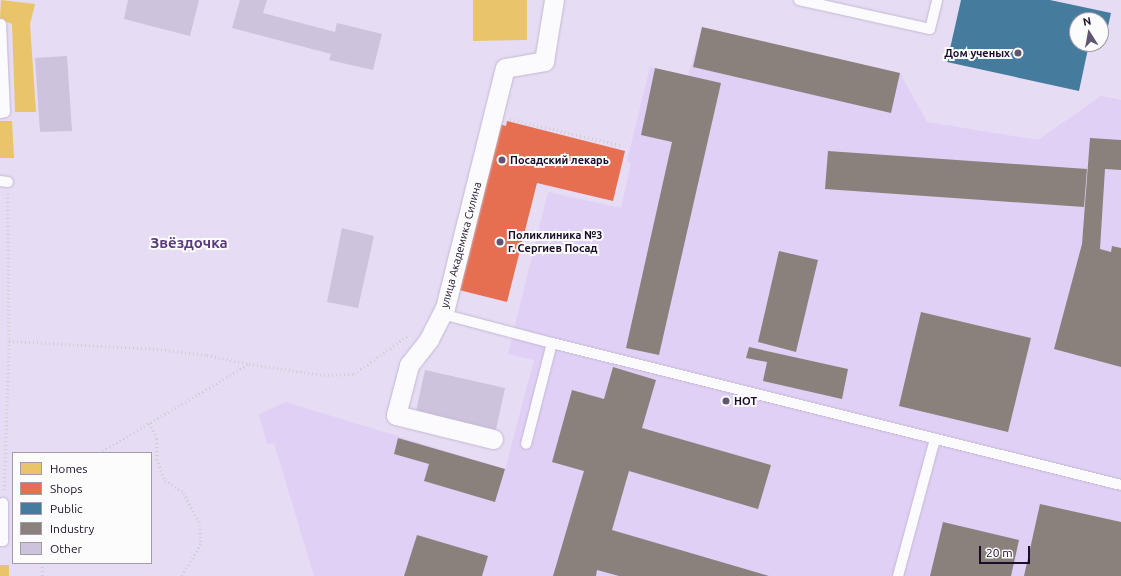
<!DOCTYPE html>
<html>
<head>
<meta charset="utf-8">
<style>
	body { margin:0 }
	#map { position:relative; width:1121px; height:576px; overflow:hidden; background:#e6dcf4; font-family:Ubuntu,sans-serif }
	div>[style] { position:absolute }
	.built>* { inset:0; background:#e0d0f6 }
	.homes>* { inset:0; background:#e9c46a }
	.shops>* { inset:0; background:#e76f51 }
	.public>* { inset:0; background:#457b9d }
	.industry>* { inset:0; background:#8a817c }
	.building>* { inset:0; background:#cec3dc }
	.path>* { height:2.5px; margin-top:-1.25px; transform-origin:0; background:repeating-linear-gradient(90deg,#d0cdd4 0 1px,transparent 0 4px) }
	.roads { filter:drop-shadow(0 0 1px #c3b8d1) drop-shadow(0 0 1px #c3b8d1) }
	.service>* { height:10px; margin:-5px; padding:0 5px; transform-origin:5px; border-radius:5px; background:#fbfafd }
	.minor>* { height:19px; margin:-9.5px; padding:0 9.5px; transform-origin:9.5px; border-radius:9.5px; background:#fbfafd }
	.dots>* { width:11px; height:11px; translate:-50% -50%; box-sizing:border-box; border:2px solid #fcfcfc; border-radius:50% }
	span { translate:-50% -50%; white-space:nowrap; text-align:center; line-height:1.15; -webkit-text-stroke:4px #fcfcfc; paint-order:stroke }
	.poi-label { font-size:11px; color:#1a0d28; font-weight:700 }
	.right { translate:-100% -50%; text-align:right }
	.left { translate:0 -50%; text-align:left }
	.street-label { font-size:11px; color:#1a0d28 }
	.district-label { font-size:15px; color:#5a3a7c; font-weight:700 }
	.legend { position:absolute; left:12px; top:452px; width:140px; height:112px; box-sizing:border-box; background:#fcfcfc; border:1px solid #a29ca7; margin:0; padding:5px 7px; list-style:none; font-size:12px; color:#1a0d28 }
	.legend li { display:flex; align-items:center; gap:8px; height:20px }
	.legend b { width:20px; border:1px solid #a29ca7 }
	.north { position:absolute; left:1069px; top:12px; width:40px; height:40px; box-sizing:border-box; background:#fcfcfc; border:1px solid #a29ca7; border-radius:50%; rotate:349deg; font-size:11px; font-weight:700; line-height:16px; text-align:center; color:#1a0d28 }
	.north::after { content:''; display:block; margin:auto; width:14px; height:18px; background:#61556f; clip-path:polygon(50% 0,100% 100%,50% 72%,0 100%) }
	.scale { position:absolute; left:979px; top:546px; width:51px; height:18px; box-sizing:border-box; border:2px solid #1a0d28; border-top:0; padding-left:5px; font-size:12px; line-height:14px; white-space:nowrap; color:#1a0d28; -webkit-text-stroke:3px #fcfcfc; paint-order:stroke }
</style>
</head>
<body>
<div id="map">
	<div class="built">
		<i style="clip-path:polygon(702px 27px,900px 73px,927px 122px,1038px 140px,1101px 96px,1121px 100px,1121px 576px,314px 576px,274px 443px,267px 444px,259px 414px,286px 402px,505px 469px,534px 360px,508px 354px,548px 192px,621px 208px,631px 163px,627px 161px,650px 67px,688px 76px)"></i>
	</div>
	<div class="homes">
		<i style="clip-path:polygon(1px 0,35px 4px,30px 24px,36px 112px,15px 112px,12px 24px,0 19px)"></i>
		<i style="clip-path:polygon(473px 0,527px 0,527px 40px,473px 41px)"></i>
		<i style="clip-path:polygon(0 121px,12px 121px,14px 158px,0 158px)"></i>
		<i style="clip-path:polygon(0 565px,9px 565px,9px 576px,0 576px)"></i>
	</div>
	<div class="shops">
		<i style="clip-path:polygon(507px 121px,625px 151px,613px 201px,537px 183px,507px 302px,455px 289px,492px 122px,506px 126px)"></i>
	</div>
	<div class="public">
		<i style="clip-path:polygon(961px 0,1050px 0,1111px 13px,1105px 40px,1101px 40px,1101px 20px,1077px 20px,1077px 44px,1089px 44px,1079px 91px,947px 62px)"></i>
	</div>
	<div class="industry">
		<i style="clip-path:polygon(702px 27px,900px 73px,891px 113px,693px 67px)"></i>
		<i style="clip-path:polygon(655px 68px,721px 83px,659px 355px,626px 348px,672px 142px,641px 135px)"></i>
		<i style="clip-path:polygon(1090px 138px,1121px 140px,1121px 170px,1105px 169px,1100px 249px,1111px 252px,1112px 246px,1121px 248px,1121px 367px,1054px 349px,1082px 244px)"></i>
		<i style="clip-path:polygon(828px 151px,1087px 169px,1084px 207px,825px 189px)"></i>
		<i style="clip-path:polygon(779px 251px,818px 260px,796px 352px,758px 342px)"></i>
		<i style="clip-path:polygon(921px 312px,1031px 338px,1008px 432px,899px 406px)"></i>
		<i style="clip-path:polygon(749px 347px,848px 369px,842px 399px,763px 381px,767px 362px,746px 358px)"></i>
		<i style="clip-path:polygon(613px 367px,656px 380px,642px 428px,771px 465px,758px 509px,629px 471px,612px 530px,769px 576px,619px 576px,597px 570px,596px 576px,553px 576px,584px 471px,552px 462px,572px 390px,604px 399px)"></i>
		<i style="clip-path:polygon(398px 438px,505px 469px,495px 502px,424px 481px,429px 464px,394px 454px)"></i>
		<i style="clip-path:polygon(1040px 504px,1121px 522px,1121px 576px,1024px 576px)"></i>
		<i style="clip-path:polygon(943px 522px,1019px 540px,1011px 576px,930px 576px)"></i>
		<i style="clip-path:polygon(417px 535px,488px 556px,482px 576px,404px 576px)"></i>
	</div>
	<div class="building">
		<i style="clip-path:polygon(128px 0,199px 0,190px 36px,124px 19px)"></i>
		<i style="clip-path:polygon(240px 0,267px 0,263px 13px,335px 32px,337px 23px,382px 34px,373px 70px,329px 60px,331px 54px,232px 28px)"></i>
		<i style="clip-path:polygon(67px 56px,72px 131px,40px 132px,35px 58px)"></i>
		<i style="clip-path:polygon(342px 228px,374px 236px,358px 308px,327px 302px)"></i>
		<i style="clip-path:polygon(425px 370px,505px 388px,495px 434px,415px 416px)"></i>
	</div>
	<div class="path">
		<i style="left:510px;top:119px;width:113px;rotate:13.3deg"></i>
		<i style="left:8px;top:194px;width:147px;rotate:89.6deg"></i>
		<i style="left:9px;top:341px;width:148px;rotate:3.1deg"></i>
		<i style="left:157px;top:349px;width:50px;rotate:6.8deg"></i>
		<i style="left:207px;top:355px;width:43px;rotate:12.1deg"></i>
		<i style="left:150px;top:423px;width:17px;rotate:66deg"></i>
		<i style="left:157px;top:439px;width:20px;rotate:90deg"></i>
		<i style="left:157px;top:459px;width:22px;rotate:69deg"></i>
		<i style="left:165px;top:480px;width:23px;rotate:34deg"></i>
		<i style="left:184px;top:493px;width:36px;rotate:63deg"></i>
		<i style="left:200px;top:525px;width:19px;rotate:87deg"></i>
		<i style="left:201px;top:544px;width:37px;rotate:121deg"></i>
		<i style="left:99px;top:453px;width:174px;rotate:-30.7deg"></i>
		<i style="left:249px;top:364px;width:76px;rotate:8.3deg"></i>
		<i style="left:324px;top:375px;width:30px;rotate:-2deg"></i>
		<i style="left:354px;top:374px;width:65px;rotate:-35.6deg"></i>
		<i style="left:4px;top:490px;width:149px;rotate:-88.1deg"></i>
		<i style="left:42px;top:576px;width:13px;rotate:-90deg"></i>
	</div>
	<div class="roads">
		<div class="service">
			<i style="left:799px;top:0;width:134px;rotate:12.5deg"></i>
			<i style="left:930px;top:29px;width:30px;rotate:-76deg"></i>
			<i style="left:0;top:113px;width:5px;rotate:-11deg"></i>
			<i style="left:5px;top:112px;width:88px;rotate:-92.6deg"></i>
			<i style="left:0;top:181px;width:8px;rotate:7deg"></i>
			<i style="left:442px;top:314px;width:114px;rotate:14.8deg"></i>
			<i style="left:552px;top:343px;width:104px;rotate:104.4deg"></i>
			<i style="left:552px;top:343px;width:586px;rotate:14.01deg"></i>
			<i style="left:0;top:541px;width:3px"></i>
			<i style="left:3px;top:541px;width:38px;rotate:-90deg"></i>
			<i style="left:898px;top:576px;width:142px;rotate:-74.9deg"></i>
		</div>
		<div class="minor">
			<i style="left:493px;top:439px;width:100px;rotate:-166.1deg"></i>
			<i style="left:396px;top:415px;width:52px;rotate:-75.4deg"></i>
			<i style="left:409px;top:365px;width:33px;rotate:-52deg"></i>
			<i style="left:429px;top:339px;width:35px;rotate:-63deg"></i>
			<i style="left:445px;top:308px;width:247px;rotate:-76deg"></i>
			<i style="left:505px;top:68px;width:40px;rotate:-10deg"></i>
			<i style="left:544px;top:61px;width:62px;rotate:-80.7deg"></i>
		</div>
	</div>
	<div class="dots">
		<i style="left:1018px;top:53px;background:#61556f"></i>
		<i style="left:502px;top:160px;background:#61556f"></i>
		<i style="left:500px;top:242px;background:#61556f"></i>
		<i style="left:726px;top:401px;background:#61556f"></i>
	</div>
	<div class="poi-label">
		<span class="right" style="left:1010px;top:53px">Дом ученых</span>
		<span class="left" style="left:510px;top:160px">Посадский лекарь</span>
		<span class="left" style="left:508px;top:242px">Поликлиника №3<br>г. Сергиев Посад</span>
		<span class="left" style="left:734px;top:401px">НОТ</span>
	</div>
	<div class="street-label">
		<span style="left:461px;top:245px;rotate:-75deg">улица Академика Силина</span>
	</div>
	<div class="district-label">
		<span style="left:189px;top:243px">Звёздочка</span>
	</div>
	<ul class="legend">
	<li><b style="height:11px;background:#e9c46a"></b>Homes</li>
	<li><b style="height:11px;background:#e76f51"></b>Shops</li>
	<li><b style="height:11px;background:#457b9d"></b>Public</li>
	<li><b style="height:11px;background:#8a817c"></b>Industry</li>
	<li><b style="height:11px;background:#cec3dc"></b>Other</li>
	</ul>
	<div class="north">N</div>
	<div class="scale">20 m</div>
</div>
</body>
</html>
